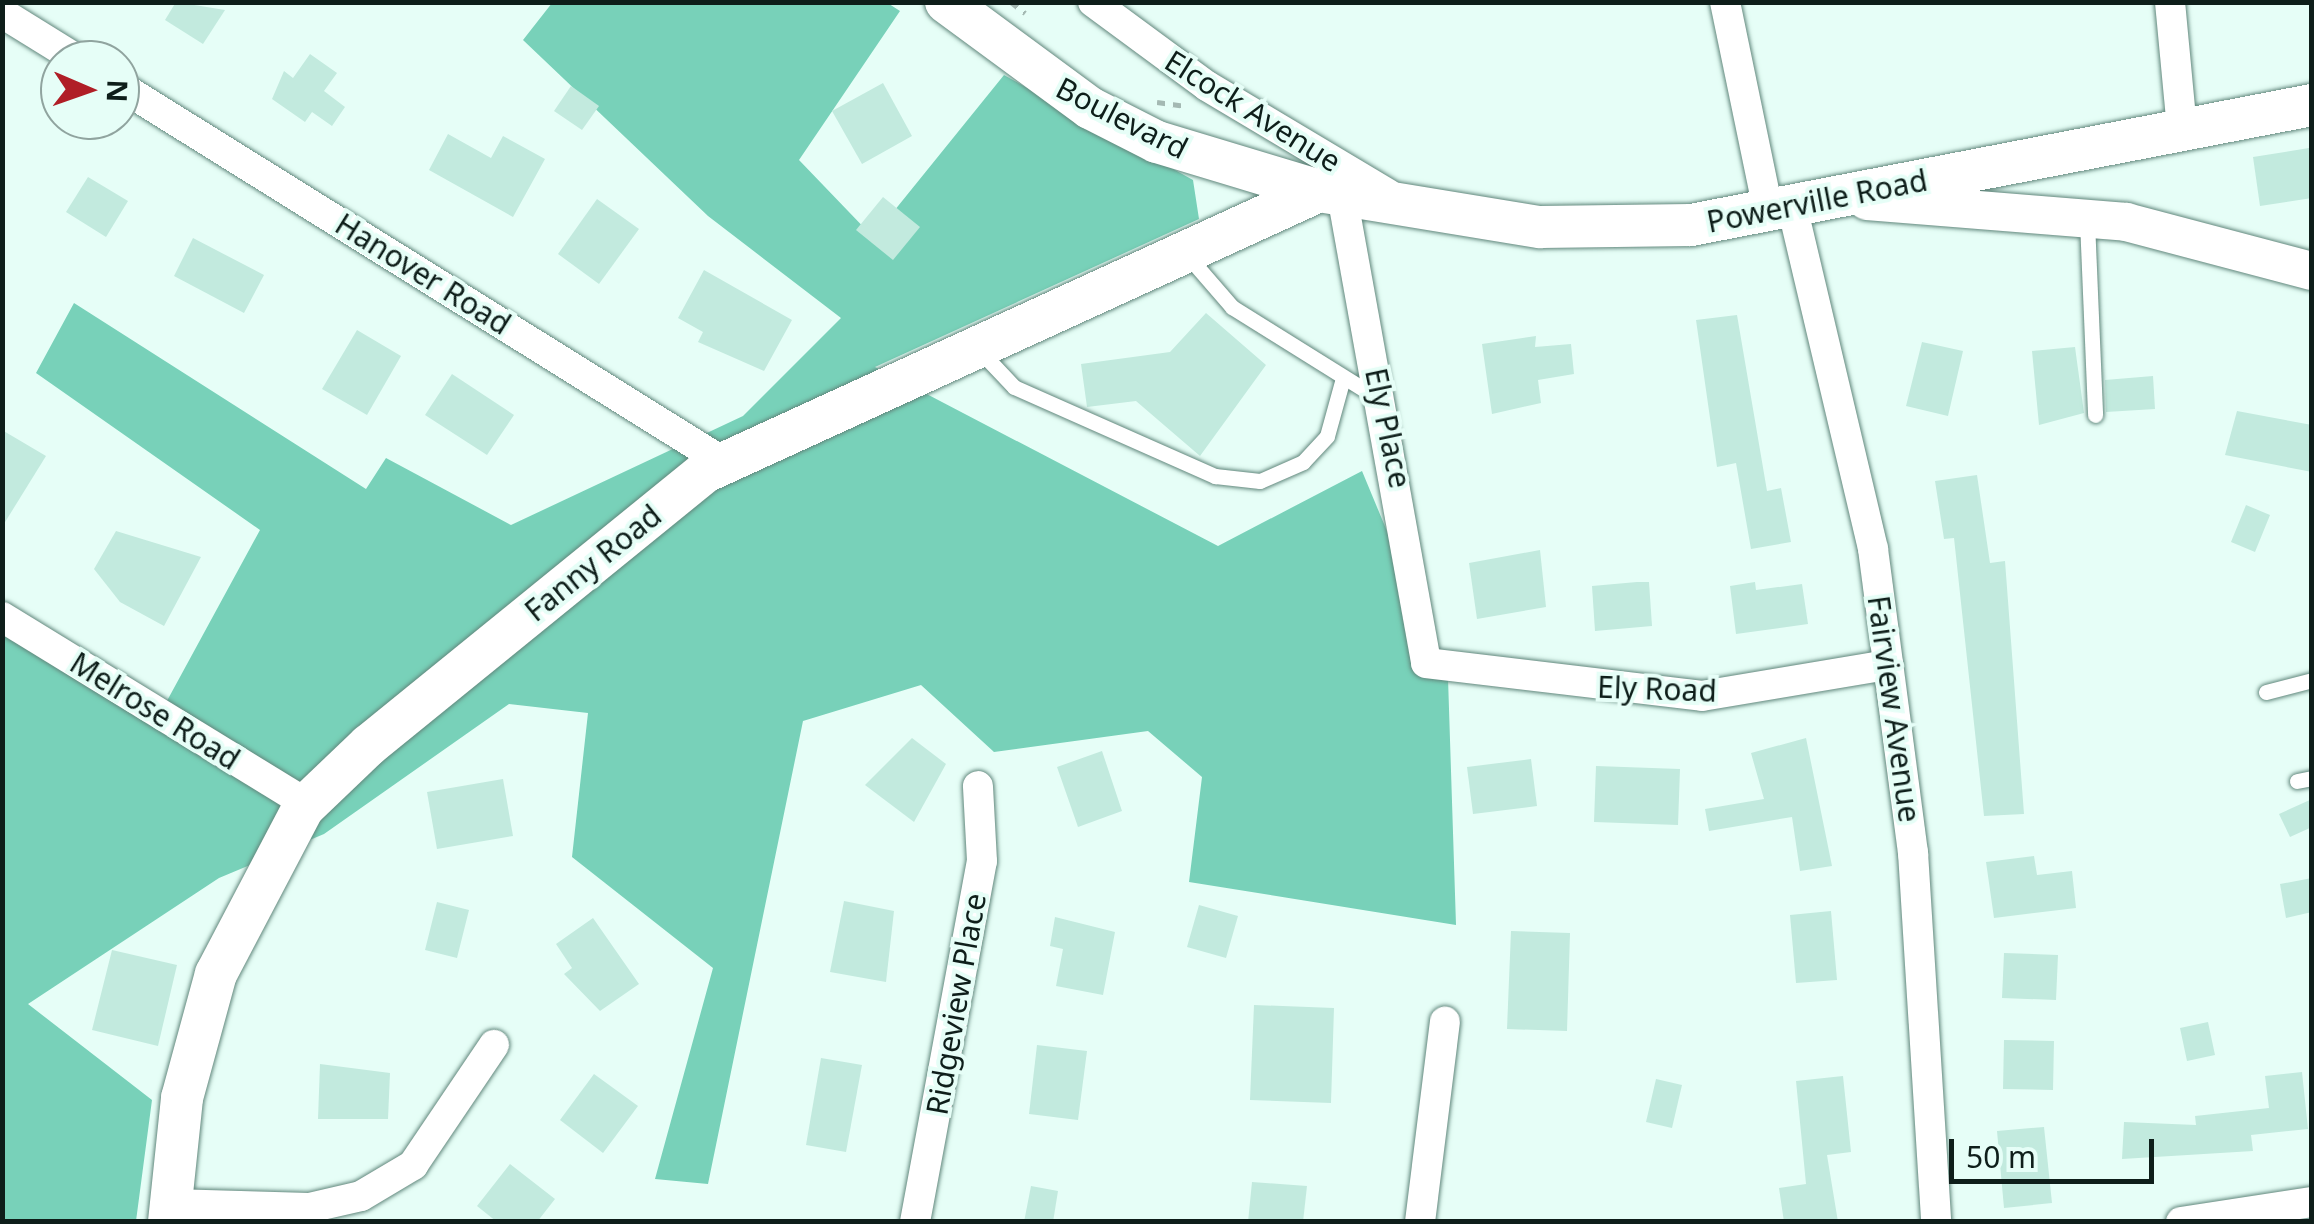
<!DOCTYPE html>
<html>
<head>
<meta charset="utf-8">
<style>
	body { margin:0 }
	#map { position:relative; width:2314px; height:1224px; overflow:hidden; background:#e6fef7; font-family:"Noto Sans",sans-serif }
	div>[style] { position:absolute }
	.forest>* { inset:0; background:#78d1b9 }
	.building>* { inset:0; background:#c2eade }
	.path>* { height:5px; margin-top:-2.5px; transform-origin:0; background:repeating-linear-gradient(90deg,#a4b9b3 0 8px,transparent 0 16px) }
	.roads { filter:drop-shadow(0 0 2px #61877c) drop-shadow(0 0 2px #61877c) }
	.service>* { height:15px; margin:-7.5px; padding:0 7.5px; transform-origin:7.5px; border-radius:7.5px; background:#fff }
	.minor>* { height:30px; margin:-15px; padding:0 15px; transform-origin:15px; border-radius:15px; background:#fff }
	.tertiary>* { height:38px; margin:-19px; padding:0 19px; transform-origin:19px; border-radius:19px; background:#fff }
	.secondary>* { height:42px; margin:-21px; padding:0 21px; transform-origin:21px; border-radius:21px; background:#fff }
	span { translate:-50% -50%; white-space:nowrap; text-align:center; line-height:1.15; -webkit-text-stroke:8px #e6fef7; paint-order:stroke }
	.street-label { font-size:30px; color:#0e1e1a }
	.frame { position:absolute; inset:0; border:5px solid #0e1e1a; pointer-events:none }
	.north { position:absolute; left:40px; top:40px; width:100px; height:100px; box-sizing:border-box; background:#e6fef7; border:2px solid #90a49f; border-radius:50%; rotate:92deg; font-size:28px; font-weight:700; line-height:40px; text-align:center; color:#0e1e1a }
	.north::after { content:''; display:block; margin:auto; width:35px; height:45px; background:#b01e26; clip-path:polygon(50% 0,100% 100%,50% 72%,0 100%) }
	.scale { position:absolute; left:1949px; top:1139px; width:205px; height:45px; box-sizing:border-box; border:5px solid #0e1e1a; border-top:0; padding-left:12px; font-size:30px; line-height:35px; white-space:nowrap; color:#0e1e1a; -webkit-text-stroke:8px #e6fef7; paint-order:stroke }
</style>
</head>
<body>
<div id="map">
	<div class="forest">
		<i style="clip-path:polygon(886px 2px,900px 11px,799px 160px,873px 237px,1004px 75px,1193px 180px,1199px 219px,875px 367px,1218px 546px,1362px 471px,1448px 678px,1456px 925px,1189px 882px,1202px 777px,1148px 731px,994px 752px,921px 685px,803px 721px,708px 1184px,655px 1179px,713px 968px,572px 857px,588px 713px,509px 704px,324px 834px,219px 878px,28px 1004px,152px 1100px,136px 1221px,3px 1222px,3px 617px,162px 710px,260px 530px,36px 373px,74px 303px,366px 489px,386px 458px,511px 525px,743px 416px,841px 318px,708px 216px,523px 40px,552px 3px)"></i>
	</div>
	<div class="building">
		<i style="clip-path:polygon(176px 2px,225px 10px,203px 44px,165px 20px)"></i>
		<i style="clip-path:polygon(310px 54px,337px 73px,324px 91px,345px 107px,332px 126px,312px 112px,305px 122px,272px 99px,284px 71px,293px 78px)"></i>
		<i style="clip-path:polygon(883px 83px,912px 136px,862px 164px,832px 111px)"></i>
		<i style="clip-path:polygon(571px 86px,599px 106px,582px 130px,554px 111px)"></i>
		<i style="clip-path:polygon(448px 134px,491px 158px,503px 136px,545px 159px,513px 217px,429px 170px)"></i>
		<i style="clip-path:polygon(2309px 148px,2312px 198px,2260px 206px,2253px 157px)"></i>
		<i style="clip-path:polygon(88px 177px,128px 201px,106px 237px,66px 212px)"></i>
		<i style="clip-path:polygon(883px 197px,920px 227px,893px 260px,856px 230px)"></i>
		<i style="clip-path:polygon(597px 199px,639px 229px,599px 284px,558px 254px)"></i>
		<i style="clip-path:polygon(193px 238px,264px 275px,244px 313px,174px 276px)"></i>
		<i style="clip-path:polygon(704px 270px,792px 320px,764px 371px,698px 342px,703px 332px,678px 318px)"></i>
		<i style="clip-path:polygon(1206px 313px,1266px 365px,1200px 456px,1136px 401px,1087px 407px,1081px 364px,1170px 352px)"></i>
		<i style="clip-path:polygon(1737px 315px,1767px 491px,1781px 488px,1791px 542px,1751px 549px,1736px 463px,1717px 467px,1696px 320px)"></i>
		<i style="clip-path:polygon(357px 330px,401px 356px,367px 415px,322px 389px)"></i>
		<i style="clip-path:polygon(1536px 336px,1535px 347px,1571px 344px,1574px 374px,1538px 380px,1541px 403px,1492px 414px,1482px 344px)"></i>
		<i style="clip-path:polygon(1922px 342px,1963px 351px,1948px 416px,1906px 406px)"></i>
		<i style="clip-path:polygon(2075px 347px,2084px 413px,2039px 425px,2032px 351px)"></i>
		<i style="clip-path:polygon(452px 374px,514px 415px,487px 455px,425px 415px)"></i>
		<i style="clip-path:polygon(2153px 376px,2155px 409px,2106px 412px,2105px 380px)"></i>
		<i style="clip-path:polygon(2237px 411px,2312px 425px,2312px 472px,2225px 455px)"></i>
		<i style="clip-path:polygon(2px 430px,46px 456px,2px 527px)"></i>
		<i style="clip-path:polygon(1977px 475px,1990px 563px,2005px 561px,2024px 814px,1984px 816px,1954px 538px,1944px 539px,1935px 481px)"></i>
		<i style="clip-path:polygon(2246px 505px,2270px 515px,2255px 552px,2231px 542px)"></i>
		<i style="clip-path:polygon(116px 531px,201px 557px,164px 626px,120px 602px,94px 569px)"></i>
		<i style="clip-path:polygon(1540px 550px,1546px 607px,1477px 619px,1469px 563px)"></i>
		<i style="clip-path:polygon(1637px 582px,1649px 582px,1652px 626px,1595px 631px,1592px 586px)"></i>
		<i style="clip-path:polygon(1755px 582px,1756px 590px,1802px 584px,1808px 624px,1736px 634px,1730px 586px)"></i>
		<i style="clip-path:polygon(912px 738px,946px 764px,914px 822px,865px 785px)"></i>
		<i style="clip-path:polygon(1806px 738px,1832px 866px,1800px 871px,1792px 817px,1709px 831px,1705px 809px,1764px 799px,1751px 753px)"></i>
		<i style="clip-path:polygon(1102px 751px,1122px 811px,1078px 827px,1057px 767px)"></i>
		<i style="clip-path:polygon(1531px 759px,1537px 806px,1473px 814px,1467px 767px)"></i>
		<i style="clip-path:polygon(1596px 766px,1680px 769px,1678px 825px,1594px 822px)"></i>
		<i style="clip-path:polygon(503px 779px,513px 836px,437px 849px,427px 792px)"></i>
		<i style="clip-path:polygon(2312px 799px,2312px 827px,2290px 837px,2279px 814px)"></i>
		<i style="clip-path:polygon(2034px 856px,2037px 875px,2072px 871px,2076px 908px,1994px 918px,1986px 862px)"></i>
		<i style="clip-path:polygon(2312px 878px,2312px 912px,2286px 918px,2280px 884px)"></i>
		<i style="clip-path:polygon(844px 901px,894px 911px,886px 982px,830px 972px)"></i>
		<i style="clip-path:polygon(437px 902px,469px 910px,457px 958px,425px 950px)"></i>
		<i style="clip-path:polygon(1199px 905px,1238px 916px,1226px 958px,1187px 947px)"></i>
		<i style="clip-path:polygon(1831px 911px,1837px 980px,1796px 983px,1790px 915px)"></i>
		<i style="clip-path:polygon(1055px 917px,1115px 932px,1103px 995px,1056px 986px,1063px 949px,1050px 946px)"></i>
		<i style="clip-path:polygon(593px 918px,639px 984px,600px 1011px,564px 974px,572px 968px,556px 944px)"></i>
		<i style="clip-path:polygon(1511px 931px,1570px 933px,1567px 1031px,1507px 1029px)"></i>
		<i style="clip-path:polygon(112px 950px,177px 965px,158px 1046px,92px 1030px)"></i>
		<i style="clip-path:polygon(2004px 953px,2058px 955px,2056px 1000px,2002px 998px)"></i>
		<i style="clip-path:polygon(1254px 1005px,1334px 1008px,1331px 1103px,1250px 1100px)"></i>
		<i style="clip-path:polygon(2208px 1022px,2215px 1055px,2187px 1061px,2180px 1028px)"></i>
		<i style="clip-path:polygon(2004px 1040px,2054px 1041px,2053px 1090px,2003px 1089px)"></i>
		<i style="clip-path:polygon(1037px 1045px,1087px 1051px,1078px 1120px,1029px 1114px)"></i>
		<i style="clip-path:polygon(821px 1058px,862px 1065px,846px 1152px,806px 1145px)"></i>
		<i style="clip-path:polygon(320px 1064px,390px 1073px,388px 1119px,318px 1119px)"></i>
		<i style="clip-path:polygon(2302px 1072px,2308px 1129px,2251px 1135px,2253px 1151px,2122px 1159px,2124px 1122px,2196px 1125px,2195px 1116px,2269px 1108px,2265px 1076px)"></i>
		<i style="clip-path:polygon(594px 1074px,638px 1106px,603px 1153px,560px 1120px)"></i>
		<i style="clip-path:polygon(1843px 1076px,1851px 1152px,1827px 1155px,1838px 1222px,1784px 1222px,1779px 1188px,1806px 1184px,1796px 1081px)"></i>
		<i style="clip-path:polygon(1656px 1079px,1682px 1085px,1672px 1128px,1646px 1122px)"></i>
		<i style="clip-path:polygon(2044px 1127px,2052px 1203px,2004px 1208px,1997px 1131px)"></i>
		<i style="clip-path:polygon(510px 1164px,555px 1199px,537px 1222px,497px 1222px,477px 1206px)"></i>
		<i style="clip-path:polygon(1252px 1182px,1307px 1186px,1303px 1222px,1248px 1222px)"></i>
		<i style="clip-path:polygon(1031px 1186px,1058px 1191px,1053px 1222px,1024px 1222px)"></i>
	</div>
	<div class="path">
		<i style="left:1011px;top:2px;width:18px;rotate:38deg"></i>
		<i style="left:1157px;top:102px;width:29px;rotate:8deg"></i>
	</div>
	<div class="roads">
		<div class="service">
			<i style="left:2087px;top:221px;width:194px;rotate:87.6deg"></i>
			<i style="left:1187px;top:255px;width:69px;rotate:49.1deg"></i>
			<i style="left:1232px;top:307px;width:173px;rotate:32deg"></i>
			<i style="left:981px;top:352px;width:48px;rotate:46.7deg"></i>
			<i style="left:1014px;top:387px;width:220px;rotate:23.9deg"></i>
			<i style="left:1215px;top:476px;width:45px;rotate:6.3deg"></i>
			<i style="left:1260px;top:481px;width:47px;rotate:-23.8deg"></i>
			<i style="left:1303px;top:462px;width:35px;rotate:-47deg"></i>
			<i style="left:1327px;top:436px;width:60px;rotate:-74.6deg"></i>
			<i style="left:2266px;top:692px;width:48px;rotate:-14.6deg"></i>
			<i style="left:2297px;top:781px;width:15px;rotate:-11deg"></i>
		</div>
		<div class="minor">
			<i style="left:1093px;top:2px;width:142px;rotate:36.4deg"></i>
			<i style="left:1207px;top:86px;width:211px;rotate:30.8deg"></i>
			<i style="left:1725px;top:2px;width:212px;rotate:78.3deg"></i>
			<i style="left:2170px;top:2px;width:129px;rotate:84.6deg"></i>
			<i style="left:2px;top:13px;width:89px;rotate:31.7deg"></i>
			<i style="left:120px;top:86px;width:713px;rotate:31.93deg"></i>
			<i style="left:1342px;top:195px;width:475px;rotate:79.8deg"></i>
			<i style="left:1426px;top:663px;width:278px;rotate:6.8deg"></i>
			<i style="left:1702px;top:696px;width:189px;rotate:-9.5deg"></i>
			<i style="left:1792px;top:206px;width:352px;rotate:76.7deg"></i>
			<i style="left:1873px;top:549px;width:307px;rotate:82.5deg"></i>
			<i style="left:1913px;top:853px;width:370px;rotate:86.4deg"></i>
			<i style="left:2px;top:617px;width:358px;rotate:31.5deg"></i>
			<i style="left:171px;top:1204px;width:138px;rotate:1.7deg"></i>
			<i style="left:309px;top:1208px;width:53px;rotate:-13deg"></i>
			<i style="left:361px;top:1196px;width:61px;rotate:-30.8deg"></i>
			<i style="left:413px;top:1165px;width:145px;rotate:-56deg"></i>
			<i style="left:915px;top:1222px;width:367px;rotate:-79.5deg"></i>
			<i style="left:982px;top:861px;width:75px;rotate:-93.1deg"></i>
			<i style="left:1420px;top:1222px;width:202px;rotate:-82.9deg"></i>
			<i style="left:2181px;top:1222px;width:133px;rotate:-8.7deg"></i>
		</div>
		<div class="tertiary">
			<i style="left:1867px;top:201px;width:260px;rotate:4.6deg"></i>
			<i style="left:2126px;top:222px;width:192px;rotate:14.8deg"></i>
		</div>
		<div class="secondary">
			<i style="left:946px;top:2px;width:179px;rotate:36.4deg"></i>
			<i style="left:1090px;top:108px;width:75px;rotate:26.9deg"></i>
			<i style="left:1157px;top:142px;width:169px;rotate:16.8deg"></i>
			<i style="left:1319px;top:191px;width:224px;rotate:9.3deg"></i>
			<i style="left:1540px;top:227px;width:151px;rotate:-0.8deg"></i>
			<i style="left:1691px;top:225px;width:632px;rotate:-10.94deg"></i>
			<i style="left:169px;top:1222px;width:125px;rotate:-84deg"></i>
			<i style="left:182px;top:1098px;width:129px;rotate:-74.7deg"></i>
			<i style="left:216px;top:974px;width:187px;rotate:-62.3deg"></i>
			<i style="left:303px;top:808px;width:91px;rotate:-43.7deg"></i>
			<i style="left:369px;top:745px;width:433px;rotate:-39.1deg"></i>
			<i style="left:705px;top:472px;width:675px;rotate:-24.59deg"></i>
		</div>
	</div>
	<div class="street-label">
		<span style="left:1253px;top:111px;rotate:32deg">Elcock Avenue</span>
		<span style="left:1122px;top:118px;rotate:27deg">Boulevard</span>
		<span style="left:1817px;top:201px;rotate:-11deg">Powerville Road</span>
		<span style="left:423px;top:274px;rotate:32deg">Hanover Road</span>
		<span style="left:1388px;top:428px;rotate:78deg">Ely Place</span>
		<span style="left:593px;top:563px;rotate:-39deg">Fanny Road</span>
		<span style="left:1657px;top:689px;rotate:2deg">Ely Road</span>
		<span style="left:1894px;top:709px;rotate:82deg">Fairview Avenue</span>
		<span style="left:155px;top:711px;rotate:32deg">Melrose Road</span>
		<span style="left:956px;top:1004px;rotate:-80deg">Ridgeview Place</span>
	</div>
	<div class="frame"></div>
	<div class="north">N</div>
	<div class="scale">50 m</div>
</div>
</body>
</html>
